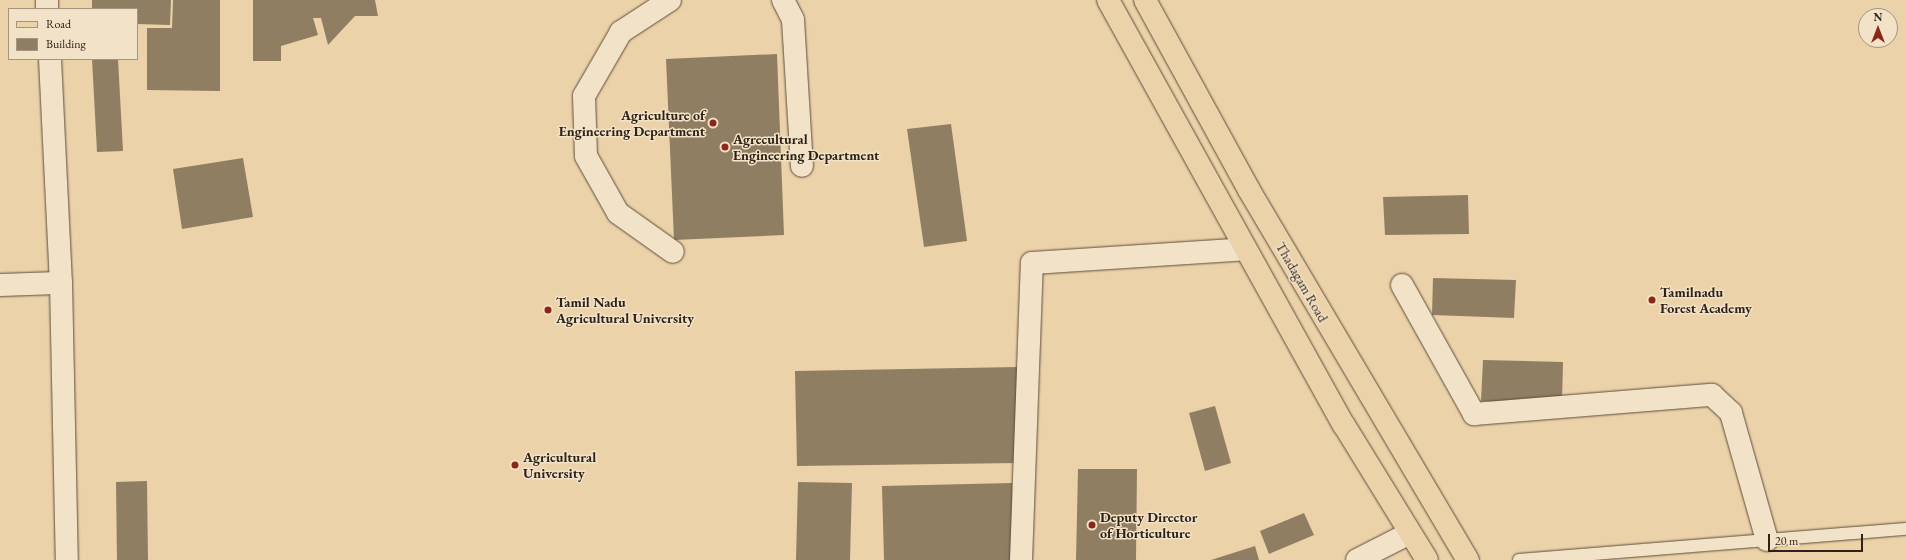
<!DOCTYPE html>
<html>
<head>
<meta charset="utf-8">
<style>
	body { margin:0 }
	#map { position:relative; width:1906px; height:560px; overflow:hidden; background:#ebd2a9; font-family:"EB Garamond",serif }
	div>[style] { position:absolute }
	.building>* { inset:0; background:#907e63 }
	.roads { filter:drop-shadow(0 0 1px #5c4e3c) drop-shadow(0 0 1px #5c4e3c) }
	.service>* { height:12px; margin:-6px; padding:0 6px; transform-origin:6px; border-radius:6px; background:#f2e2c7 }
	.minor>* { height:22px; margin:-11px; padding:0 11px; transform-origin:11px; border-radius:11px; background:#f2e2c7 }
	.primary>* { height:22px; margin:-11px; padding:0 11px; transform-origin:11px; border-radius:11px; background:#ebd2a9 }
	.dots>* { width:11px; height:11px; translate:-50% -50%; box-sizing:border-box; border:2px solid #f2e2c7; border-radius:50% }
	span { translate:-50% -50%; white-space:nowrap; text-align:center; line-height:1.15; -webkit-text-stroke:3px #f2e2c7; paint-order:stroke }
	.poi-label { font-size:14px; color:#2d2217; font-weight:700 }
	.right { translate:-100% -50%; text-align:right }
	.left { translate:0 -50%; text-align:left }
	.street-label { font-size:14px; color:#2d2217 }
	.legend { position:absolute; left:8px; top:8px; width:130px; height:52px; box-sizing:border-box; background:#f2e2c7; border:1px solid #a39581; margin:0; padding:5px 7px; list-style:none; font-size:12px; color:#2d2217 }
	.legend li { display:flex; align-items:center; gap:8px; height:20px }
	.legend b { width:20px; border:1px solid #a39581 }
	.north { position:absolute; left:1858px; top:8px; width:40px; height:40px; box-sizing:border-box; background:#f2e2c7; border:1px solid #a39581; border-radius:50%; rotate:0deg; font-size:11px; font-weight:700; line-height:16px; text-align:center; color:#2d2217 }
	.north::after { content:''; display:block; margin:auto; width:14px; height:18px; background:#8f2418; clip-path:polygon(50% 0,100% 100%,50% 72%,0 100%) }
	.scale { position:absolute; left:1768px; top:534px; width:95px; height:18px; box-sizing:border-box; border:2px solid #2d2217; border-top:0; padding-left:5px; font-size:12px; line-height:14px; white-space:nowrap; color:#2d2217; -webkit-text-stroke:3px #f2e2c7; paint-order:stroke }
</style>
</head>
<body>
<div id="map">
	<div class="building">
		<i style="clip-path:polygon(92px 0,171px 0,170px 25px,137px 24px,137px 9px,92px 9px)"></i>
		<i style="clip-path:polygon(173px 0,220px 0,220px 91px,147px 90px,147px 28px,172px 28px)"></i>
		<i style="clip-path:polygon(253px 0,375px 0,378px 16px,355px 16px,328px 45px,321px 18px,313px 18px,318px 35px,281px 46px,281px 61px,253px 61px)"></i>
		<i style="clip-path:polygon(777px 54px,784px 235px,674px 240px,666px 59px)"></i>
		<i style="clip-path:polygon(92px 59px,118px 59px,123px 151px,97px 152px)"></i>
		<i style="clip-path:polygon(951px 124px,967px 241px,924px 247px,907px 129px)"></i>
		<i style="clip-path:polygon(243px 158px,253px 217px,182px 229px,173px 169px)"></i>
		<i style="clip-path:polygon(1468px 195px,1469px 234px,1385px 235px,1383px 197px)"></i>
		<i style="clip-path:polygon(1433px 278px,1516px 280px,1514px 318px,1432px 315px)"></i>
		<i style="clip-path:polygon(1483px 360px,1563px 362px,1562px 403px,1481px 401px)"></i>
		<i style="clip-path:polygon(1018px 367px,1020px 463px,797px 466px,795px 371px)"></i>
		<i style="clip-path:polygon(1215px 406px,1231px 463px,1205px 471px,1189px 413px)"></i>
		<i style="clip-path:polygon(1078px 469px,1137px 469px,1136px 560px,1076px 560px)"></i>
		<i style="clip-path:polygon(147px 481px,148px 560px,117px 560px,116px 482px)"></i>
		<i style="clip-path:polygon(798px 482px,852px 483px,850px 560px,796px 560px)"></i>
		<i style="clip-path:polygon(1012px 483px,1014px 560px,884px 560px,882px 486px)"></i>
		<i style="clip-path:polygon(1304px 513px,1314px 535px,1269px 554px,1260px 531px)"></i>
		<i style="clip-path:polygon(1255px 546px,1259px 560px,1211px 560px)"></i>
	</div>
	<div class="roads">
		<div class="service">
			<i style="left:1519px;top:560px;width:388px;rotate:-4.6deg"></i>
		</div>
		<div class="minor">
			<i style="left:47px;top:0;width:9px;rotate:90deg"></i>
			<i style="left:670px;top:0;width:59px;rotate:146.9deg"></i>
			<i style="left:621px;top:32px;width:74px;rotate:120deg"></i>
			<i style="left:584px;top:96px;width:60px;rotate:88.1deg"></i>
			<i style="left:586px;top:156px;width:65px;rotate:60.7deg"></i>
			<i style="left:618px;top:213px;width:67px;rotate:35.3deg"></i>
			<i style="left:783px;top:0;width:22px;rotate:63deg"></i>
			<i style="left:793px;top:20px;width:146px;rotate:86.5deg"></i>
			<i style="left:50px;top:59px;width:224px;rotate:87.2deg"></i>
			<i style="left:61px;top:283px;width:277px;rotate:88.8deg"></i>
			<i style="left:0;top:285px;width:61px;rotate:-1.9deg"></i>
			<i style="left:1402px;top:285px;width:148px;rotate:60.8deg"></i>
			<i style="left:1474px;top:414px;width:239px;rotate:-4.6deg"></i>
			<i style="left:1712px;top:395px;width:26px;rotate:43deg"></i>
			<i style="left:1731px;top:413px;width:132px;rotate:74.2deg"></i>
			<i style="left:1021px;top:560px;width:297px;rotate:-87.9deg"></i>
			<i style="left:1032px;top:263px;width:214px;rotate:-3.7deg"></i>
			<i style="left:1357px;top:560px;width:59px;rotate:-27deg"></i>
		</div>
		<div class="primary">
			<i style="left:1108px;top:0;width:486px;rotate:61deg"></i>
			<i style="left:1344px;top:425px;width:158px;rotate:58.4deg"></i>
			<i style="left:1145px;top:0;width:217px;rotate:61.3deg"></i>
			<i style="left:1249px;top:190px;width:430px;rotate:59.4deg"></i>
		</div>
	</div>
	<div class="dots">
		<i style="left:713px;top:123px;background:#8f2418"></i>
		<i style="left:725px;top:147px;background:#8f2418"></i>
		<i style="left:1652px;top:300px;background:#8f2418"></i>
		<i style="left:548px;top:310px;background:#8f2418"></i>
		<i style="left:515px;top:465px;background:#8f2418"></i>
		<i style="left:1092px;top:525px;background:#8f2418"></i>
	</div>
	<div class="poi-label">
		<span class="right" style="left:705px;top:123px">Agriculture of<br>Engineering Department</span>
		<span class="left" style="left:733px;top:147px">Agrecultural<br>Engineering Department</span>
		<span class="left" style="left:1660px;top:300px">Tamilnadu<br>Forest Academy</span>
		<span class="left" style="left:556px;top:310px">Tamil Nadu<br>Agricultural University</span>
		<span class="left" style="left:523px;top:465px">Agricultural<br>University</span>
		<span class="left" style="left:1100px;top:525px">Deputy Director<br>of Horticulture</span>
	</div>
	<div class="street-label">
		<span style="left:1302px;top:282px;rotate:60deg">Thadagam Road</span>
	</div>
	<ul class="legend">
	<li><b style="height:5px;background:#ebd2a9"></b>Road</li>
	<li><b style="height:11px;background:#907e63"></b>Building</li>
	</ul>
	<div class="north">N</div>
	<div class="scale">20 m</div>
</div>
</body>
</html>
